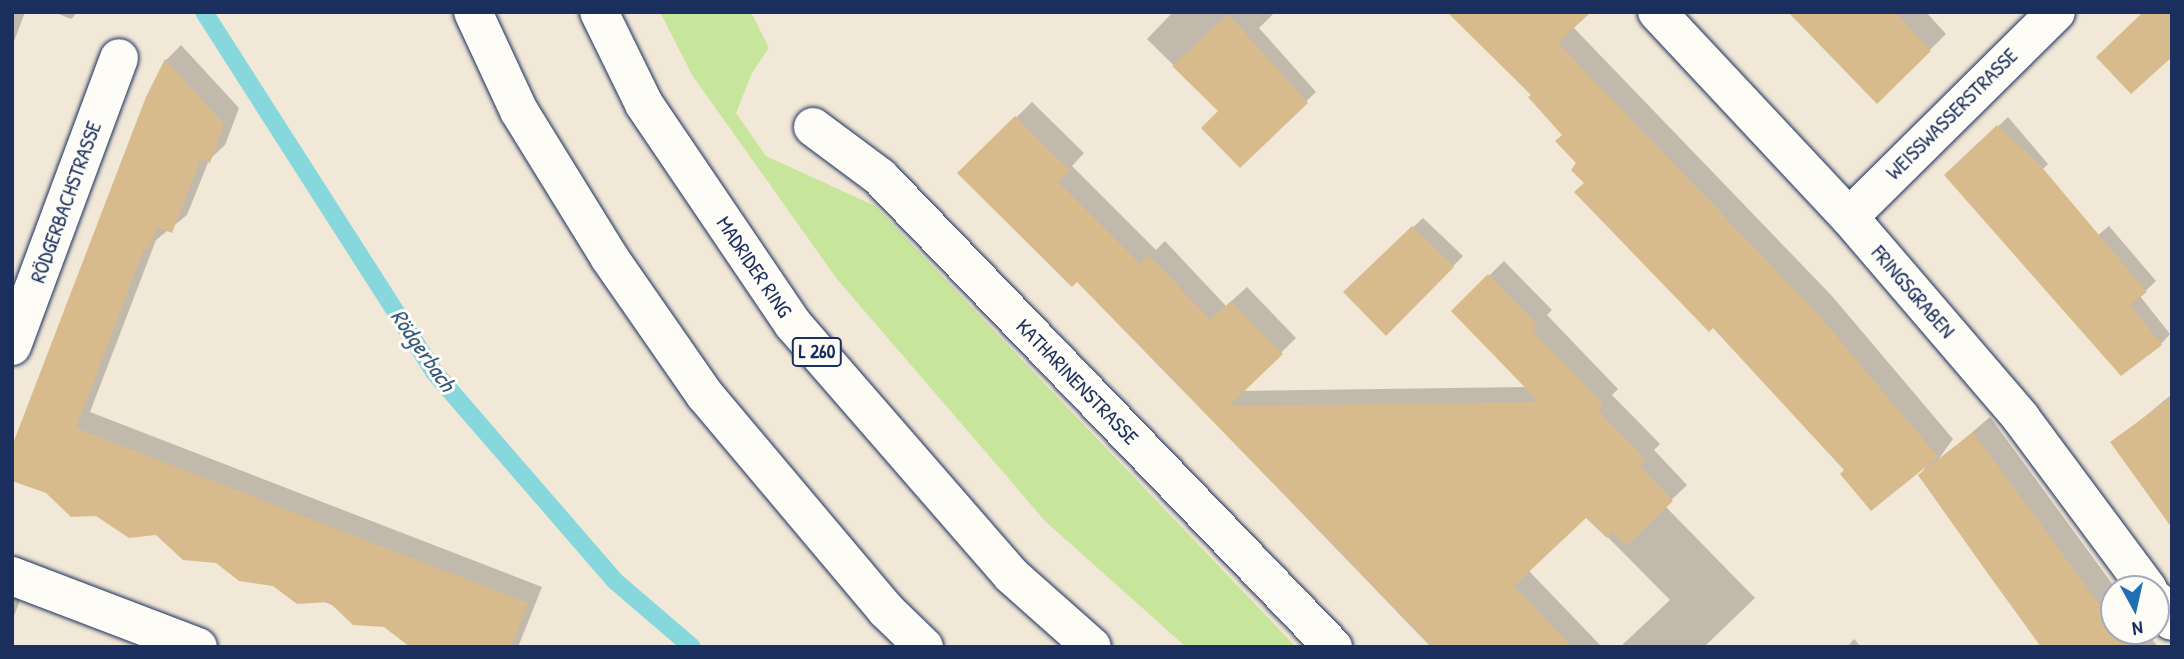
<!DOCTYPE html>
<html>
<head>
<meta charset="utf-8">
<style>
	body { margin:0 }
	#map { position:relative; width:2184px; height:659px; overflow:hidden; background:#f2e8d7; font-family:"Patrick Hand",sans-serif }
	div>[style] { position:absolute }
	.green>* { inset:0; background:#c8e59c }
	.shadow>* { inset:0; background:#0003 }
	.stream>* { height:18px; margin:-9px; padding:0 9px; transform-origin:9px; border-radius:9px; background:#86d8dd }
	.building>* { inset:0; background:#d8bb8c }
	.roads { filter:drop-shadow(0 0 2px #1b2f5e) drop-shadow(0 0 2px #1b2f5e) }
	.street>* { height:38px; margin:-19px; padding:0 19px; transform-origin:19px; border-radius:19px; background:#fdfcf7 }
	.primary>* { height:38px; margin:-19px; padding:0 19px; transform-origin:19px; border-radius:19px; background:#fdfcf7 }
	span { translate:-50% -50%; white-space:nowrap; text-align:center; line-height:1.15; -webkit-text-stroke:6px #fdfcf7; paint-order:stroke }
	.shield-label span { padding:2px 5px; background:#fdfcf7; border:2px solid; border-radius:5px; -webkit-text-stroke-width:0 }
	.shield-label { font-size:19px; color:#1b2f5e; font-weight:700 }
	.street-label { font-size:21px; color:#1b2f5e }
	.water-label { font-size:23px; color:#36597e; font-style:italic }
	.frame { position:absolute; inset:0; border:14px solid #1b2f5e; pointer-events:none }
	.north { position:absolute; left:2100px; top:575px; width:70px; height:70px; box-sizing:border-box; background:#fdfcf7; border:2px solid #a3aaba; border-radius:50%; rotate:172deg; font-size:19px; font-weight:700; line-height:28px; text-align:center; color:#1b2f5e }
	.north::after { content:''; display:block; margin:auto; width:24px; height:32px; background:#1f6fb2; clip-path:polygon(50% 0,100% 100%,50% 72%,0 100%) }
</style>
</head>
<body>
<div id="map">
	<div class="green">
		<i style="clip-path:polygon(660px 12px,751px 12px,769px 48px,752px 73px,736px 113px,766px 156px,875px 206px,1296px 647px,1186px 647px,1045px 521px,837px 279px,692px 75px)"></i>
	</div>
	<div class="shadow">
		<i style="clip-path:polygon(12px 12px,25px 12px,12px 47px)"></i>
		<i style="clip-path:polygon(54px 12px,78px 12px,71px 19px)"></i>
		<i style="clip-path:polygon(1173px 12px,1275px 12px,1259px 28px,1316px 92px,1240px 165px,1220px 111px,1147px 39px)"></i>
		<i style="clip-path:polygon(1790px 12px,1926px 12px,1946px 34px,1877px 102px)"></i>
		<i style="clip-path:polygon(1456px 18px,1573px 27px,1832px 296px,1953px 439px,1935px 464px,1990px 417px,2116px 589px,2114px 631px,2146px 631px,2158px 647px,2043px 647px,1920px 475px,1930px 461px,1846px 470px,1586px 183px,1564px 135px,1533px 95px)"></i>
		<i style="clip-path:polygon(181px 45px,239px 108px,225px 145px,209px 160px,187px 215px,156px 240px,90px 412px,542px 587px,518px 647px,438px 647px,47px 492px,166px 60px)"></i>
		<i style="clip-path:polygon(1032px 102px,1084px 153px,1072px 166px,1156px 250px,1165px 241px,1226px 306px,1247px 287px,1296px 338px,1242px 391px,1527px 387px,1453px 311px,1504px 261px,1552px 310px,1547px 315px,1618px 389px,1612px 395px,1660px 444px,1654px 450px,1687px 485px,1665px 506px,1755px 598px,1704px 647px,1620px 647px,1670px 600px,1586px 515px,1528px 570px,1602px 647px,1431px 647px,1077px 280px,960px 173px)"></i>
		<i style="clip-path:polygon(2008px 117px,2048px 164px,2038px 174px,1947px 175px)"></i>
		<i style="clip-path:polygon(1423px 218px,1463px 256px,1386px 334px,1355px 282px)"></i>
		<i style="clip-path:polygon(2109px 226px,2156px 281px,2140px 296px,2170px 334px,2161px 344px,2053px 273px)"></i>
		<i style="clip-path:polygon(2172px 394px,2172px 525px,2113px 443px)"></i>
		<i style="clip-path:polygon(12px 589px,23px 593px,12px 621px)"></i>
		<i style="clip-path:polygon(1854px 639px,1861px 647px,1847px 647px)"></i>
	</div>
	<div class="stream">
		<i style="left:204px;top:12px;width:427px;rotate:57.4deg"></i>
		<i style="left:434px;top:372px;width:276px;rotate:49.1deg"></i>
		<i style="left:615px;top:581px;width:101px;rotate:40.6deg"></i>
	</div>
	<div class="building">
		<i style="clip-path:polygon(1447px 12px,1591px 12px,1558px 43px,1816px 312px,1938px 457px,1871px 511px,1840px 474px,1844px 470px,1713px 328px,1709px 332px,1574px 192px,1584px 183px,1571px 170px,1576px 163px,1555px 141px,1562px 135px,1528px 97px,1531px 95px)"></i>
		<i style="clip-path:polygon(1788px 12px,1895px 12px,1931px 51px,1877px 104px)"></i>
		<i style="clip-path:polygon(2143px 12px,2172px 12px,2172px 57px,2131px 94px,2096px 57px)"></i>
		<i style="clip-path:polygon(1228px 14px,1308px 103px,1240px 168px,1201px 128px,1218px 111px,1172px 66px)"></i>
		<i style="clip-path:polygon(165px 59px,224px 124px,210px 163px,201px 159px,172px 233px,157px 227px,149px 250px,144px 249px,76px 428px,528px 603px,511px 647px,410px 647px,384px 627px,353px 625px,329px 602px,297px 604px,273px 586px,239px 581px,216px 563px,183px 560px,156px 535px,129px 538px,96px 516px,71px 517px,46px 493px,12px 481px,12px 446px,146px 97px)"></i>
		<i style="clip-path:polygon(1015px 116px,1070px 170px,1058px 182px,1140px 264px,1149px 255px,1210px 320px,1231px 301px,1283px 354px,1229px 406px,1539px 402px,1451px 311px,1488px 274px,1538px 326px,1533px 331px,1604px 405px,1598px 410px,1646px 460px,1640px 466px,1673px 501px,1626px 546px,1612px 532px,1607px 538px,1586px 518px,1514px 586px,1572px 647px,1433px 647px,1077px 282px,1072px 287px,957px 173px)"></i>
		<i style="clip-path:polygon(1997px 125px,2040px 165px,2147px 292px,2130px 305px,2162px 345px,2121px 376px,1944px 175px)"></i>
		<i style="clip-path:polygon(1412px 226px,1454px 267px,1386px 336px,1343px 292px)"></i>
		<i style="clip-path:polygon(2172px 397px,2172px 528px,2110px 442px)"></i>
		<i style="clip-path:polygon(1973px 432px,2114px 624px,2114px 631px,2119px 631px,2131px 647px,2041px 647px,1991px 578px,1918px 475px)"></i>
	</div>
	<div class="roads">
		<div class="street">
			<i style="left:1657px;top:12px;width:281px;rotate:46.9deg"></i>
			<i style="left:1849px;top:217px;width:265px;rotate:49.4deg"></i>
			<i style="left:2021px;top:418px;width:213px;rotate:53.4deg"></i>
			<i style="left:813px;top:127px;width:84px;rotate:36.7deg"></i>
			<i style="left:880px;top:177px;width:653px;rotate:46.06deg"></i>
			<i style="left:1849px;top:217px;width:291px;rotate:-44.7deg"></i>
			<i style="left:12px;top:346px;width:307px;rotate:-69.6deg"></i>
			<i style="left:12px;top:576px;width:199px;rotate:20.9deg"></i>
			<i style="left:2156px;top:600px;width:26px;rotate:53deg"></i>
		</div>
		<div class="primary">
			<i style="left:473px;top:12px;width:109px;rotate:65.1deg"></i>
			<i style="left:519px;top:111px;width:172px;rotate:58.3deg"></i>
			<i style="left:609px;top:257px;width:168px;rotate:55.2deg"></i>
			<i style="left:705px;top:395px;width:281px;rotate:49.9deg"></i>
			<i style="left:886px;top:610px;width:53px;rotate:44.2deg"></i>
			<i style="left:599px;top:12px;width:102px;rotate:63.9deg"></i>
			<i style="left:644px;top:104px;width:266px;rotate:55.9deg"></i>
			<i style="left:793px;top:324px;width:332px;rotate:49deg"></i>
			<i style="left:1011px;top:575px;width:108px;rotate:41.6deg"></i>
		</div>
	</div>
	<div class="shield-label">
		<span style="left:817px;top:352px">L 260</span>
	</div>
	<div class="street-label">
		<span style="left:1952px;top:114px;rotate:-45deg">WEISSWASSERSTRASSE</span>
		<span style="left:66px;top:202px;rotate:-70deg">RÖDGERBACHSTRASSE</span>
		<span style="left:754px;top:267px;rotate:56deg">MADRIDER RING</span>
		<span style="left:1913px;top:292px;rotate:49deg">FRINGSGRABEN</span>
		<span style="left:1077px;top:382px;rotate:46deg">KATHARINENSTRASSE</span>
	</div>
	<div class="water-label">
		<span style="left:423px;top:350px;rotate:55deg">Rödgerbach</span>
	</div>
	<div class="frame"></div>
	<div class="north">N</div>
</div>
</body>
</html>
